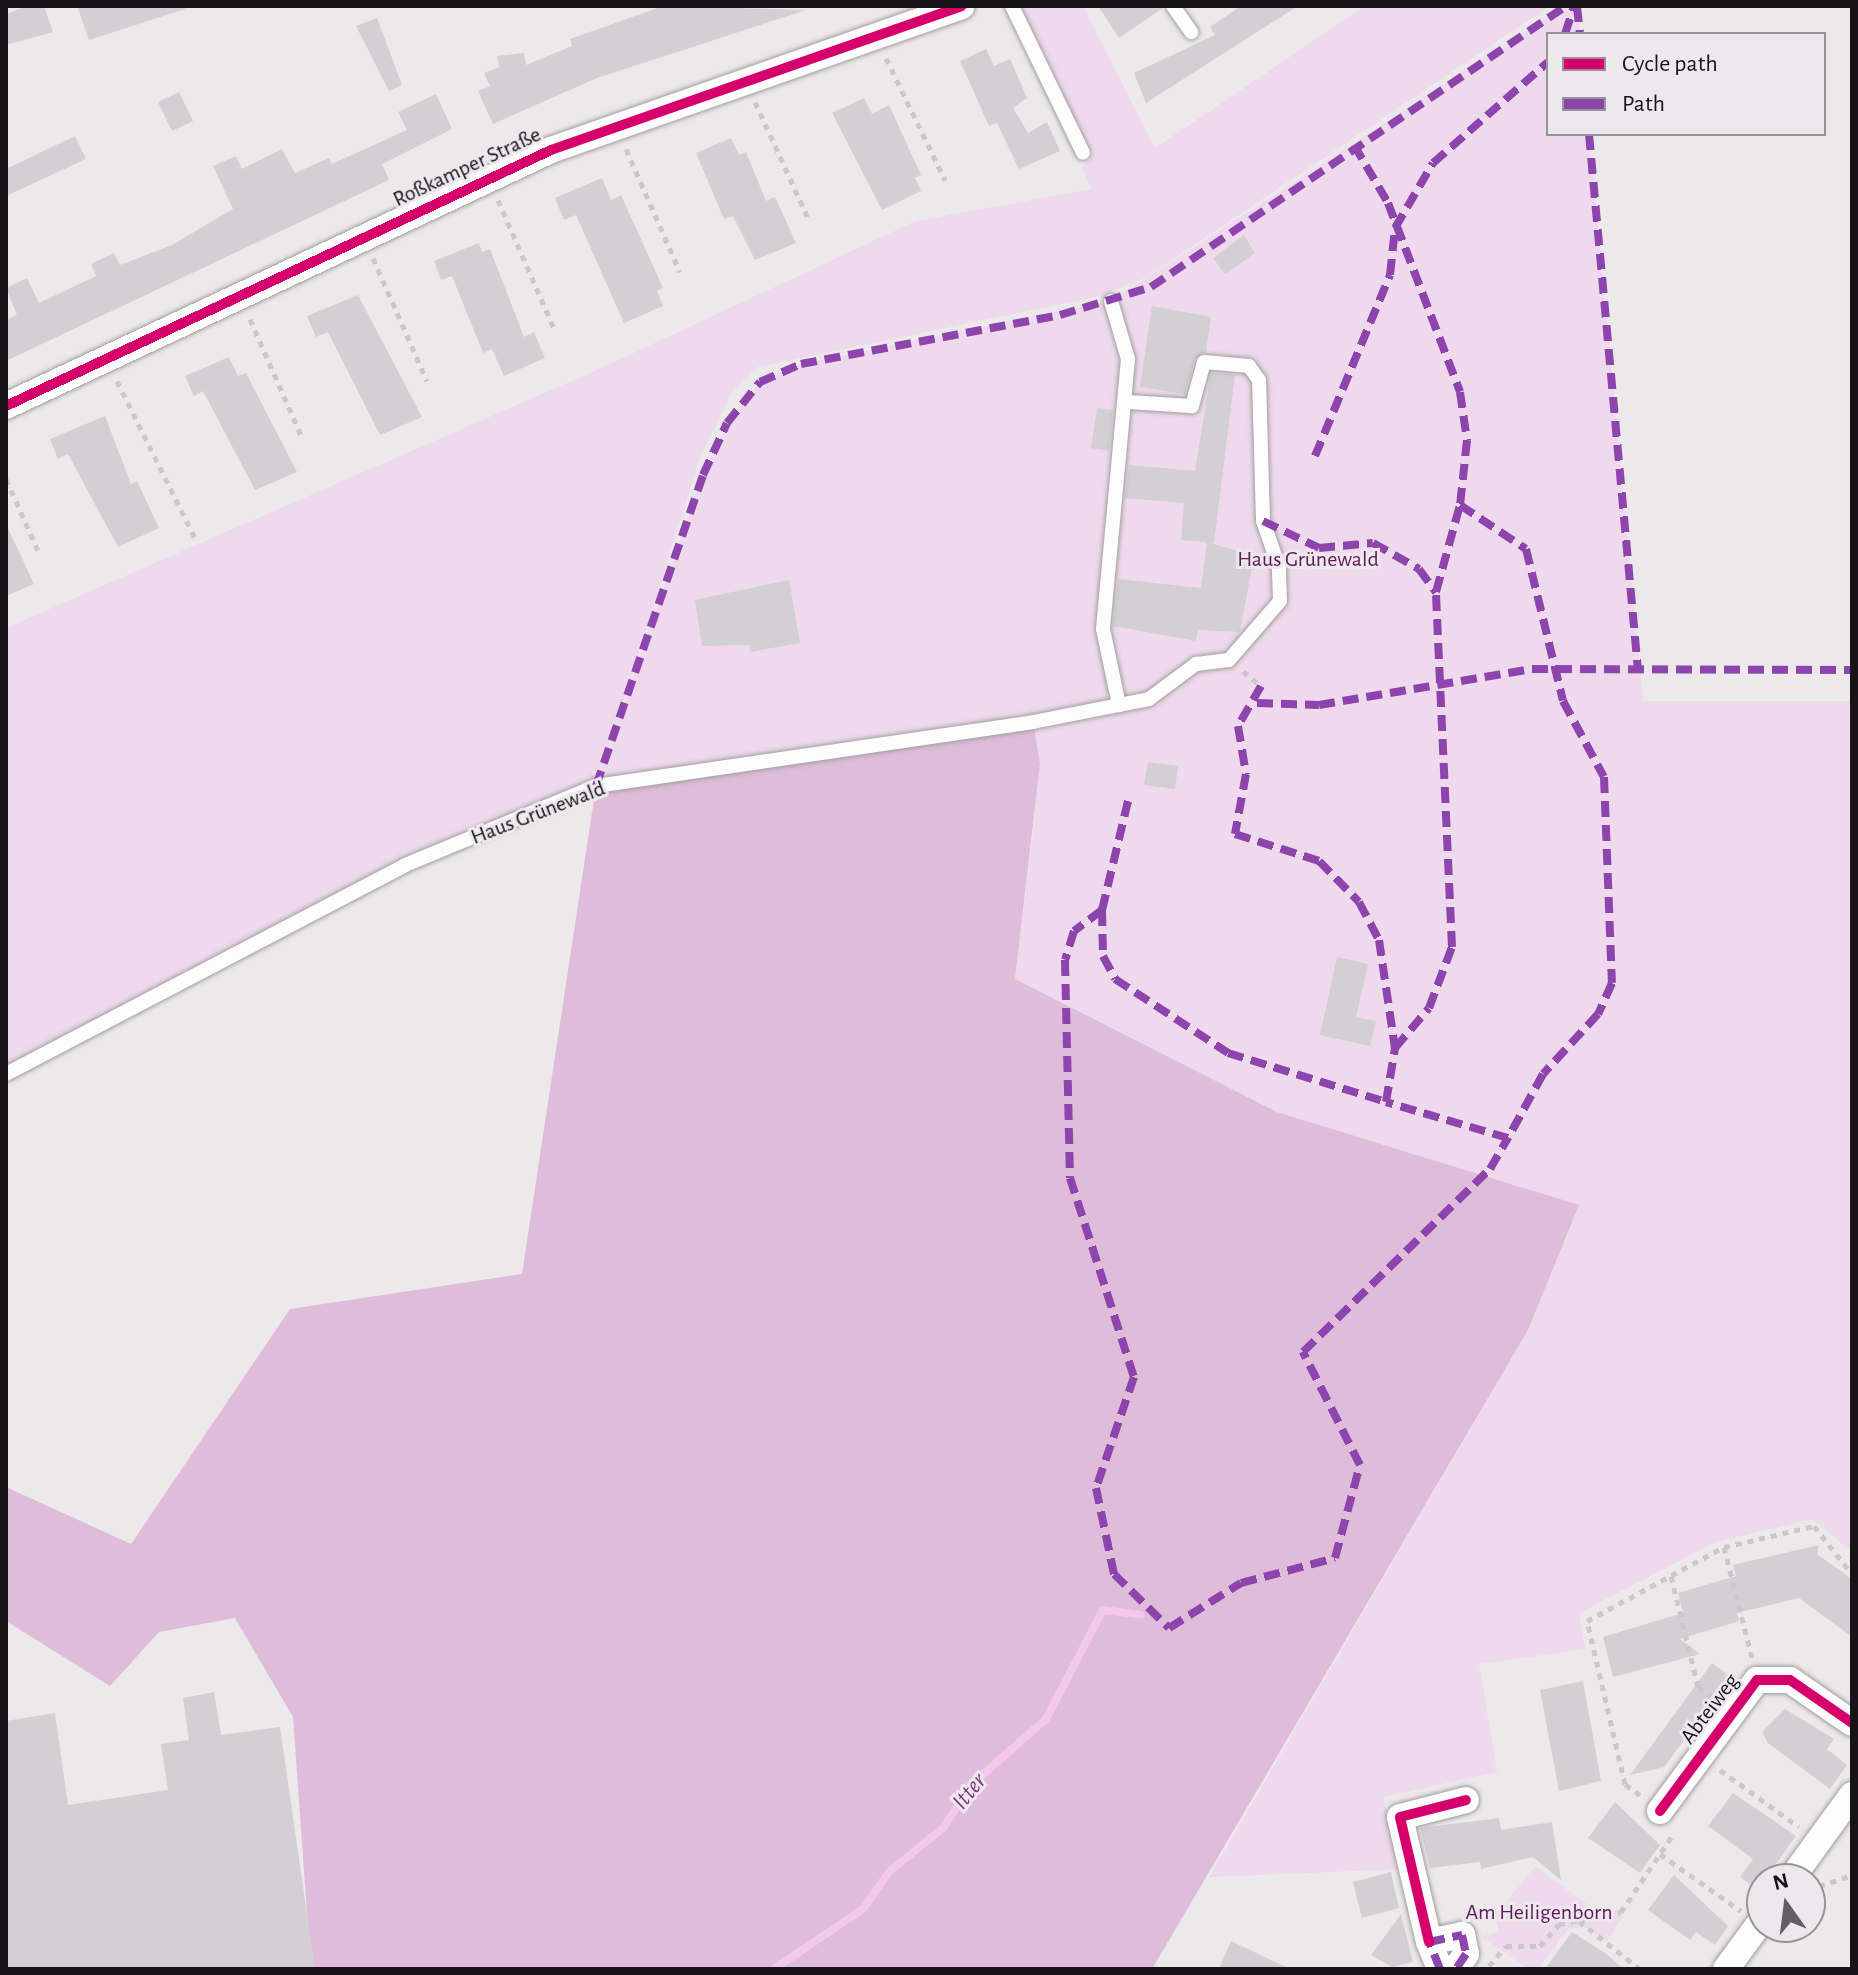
<!DOCTYPE html>
<html>
<head>
<meta charset="utf-8">
<style>
	body { margin:0 }
	#map { position:relative; width:1858px; height:1975px; overflow:hidden; background:#ece9eb; font-family:"Alegreya Sans",sans-serif }
	div>[style] { position:absolute }
	.green>* { inset:0; background:#efd9ec }
	.forest>* { inset:0; background:#debcda }
	.stream>* { height:8px; margin:-4px; padding:0 4px; transform-origin:4px; border-radius:4px; background:#f4c7ee }
	.building>* { inset:0; background:#d2d0d2 }
	.path>* { height:5px; margin-top:-2.5px; transform-origin:0; background:repeating-linear-gradient(90deg,#cac8ca 0 6px,transparent 0 12px) }
	.roads { filter:drop-shadow(0 0 2px #a19fa1) drop-shadow(0 0 2px #a19fa1) }
	.service>* { height:14px; margin:-7px; padding:0 7px; transform-origin:7px; border-radius:7px; background:#fcfcfc }
	.minor>* { height:26px; margin:-13px; padding:0 13px; transform-origin:13px; border-radius:13px; background:#fcfcfc }
	.quiet>* { height:8px; margin-top:-4px; transform-origin:0; background:repeating-linear-gradient(90deg,#8e44ad 0 16px,transparent 0 24px) }
	.cycleway>* { height:10px; margin:-5px; padding:0 5px; transform-origin:5px; border-radius:5px; background:#d6006c }
	span { translate:-50% -50%; white-space:nowrap; text-align:center; line-height:1.15; -webkit-text-stroke:6px #ede8ec; paint-order:stroke }
	.street-label { font-size:22px; color:#161416 }
	.park-label { font-size:22px; color:#60195c }
	.water-label { font-size:24px; color:#7e3779; font-style:italic }
	.frame { position:absolute; inset:0; border:8px solid #161416; pointer-events:none }
	.legend { position:absolute; left:1546px; top:32px; width:280px; height:104px; box-sizing:border-box; background:#ede8ec; border:2px solid #979396; margin:0; padding:10px 14px; list-style:none; font-size:24px; color:#161416 }
	.legend li { display:flex; align-items:center; gap:16px; height:40px }
	.legend b { width:40px; border:2px solid #979396 }
	.north { position:absolute; left:1746px; top:1863px; width:80px; height:80px; box-sizing:border-box; background:#ede8ec; border:2px solid #979396; border-radius:50%; rotate:346deg; font-size:22px; font-weight:700; line-height:32px; text-align:center; color:#161416 }
	.north::after { content:''; display:block; margin:auto; width:28px; height:36px; background:#615f61; clip-path:polygon(50% 0,100% 100%,50% 72%,0 100%) }
</style>
</head>
<body>
<div id="map">
	<div class="green">
		<i style="clip-path:polygon(1018px 6px,1083px 6px,1155px 148px,1365px 6px,1550px 6px,1145px 278px,1095px 297px,758px 367px,732px 392px,699px 460px,611px 741px,702px 476px,727px 423px,761px 381px,801px 364px,1111px 301px,1565px 6px,1577px 6px,1580px 34px,1548px 34px,1548px 134px,1589px 134px,1643px 701px,1852px 701px,1852px 1552px,1812px 1519px,1716px 1542px,1579px 1613px,1585px 1649px,1479px 1664px,1497px 1772px,1383px 1797px,1401px 1869px,1209px 1877px,1528px 1330px,1579px 1205px,1277px 1112px,1015px 979px,1035px 815px,596px 786px,405px 865px,6px 1074px,6px 628px,597px 370px,916px 221px,1092px 189px,1082px 168px,1093px 156px)"></i>
		<i style="clip-path:polygon(1535px 1866px,1599px 1913px,1616px 1910px,1623px 1917px,1607px 1941px,1584px 1927px,1568px 1929px,1538px 1969px,1528px 1969px,1482px 1937px,1499px 1931px,1495px 1917px)"></i>
	</div>
	<div class="forest">
		<i style="clip-path:polygon(1033px 722px,1040px 763px,1015px 979px,1277px 1112px,1579px 1205px,1528px 1330px,1152px 1969px,311px 1969px,293px 1717px,235px 1618px,159px 1632px,110px 1686px,6px 1621px,6px 1487px,131px 1544px,290px 1309px,522px 1274px,596px 786px)"></i>
	</div>
	<div class="stream">
		<i style="left:774px;top:1969px;width:107px;rotate:-34deg"></i>
		<i style="left:863px;top:1909px;width:45px;rotate:-54.9deg"></i>
		<i style="left:889px;top:1872px;width:70px;rotate:-39.2deg"></i>
		<i style="left:943px;top:1828px;width:53px;rotate:-56.6deg"></i>
		<i style="left:972px;top:1784px;width:98px;rotate:-41.3deg"></i>
		<i style="left:1046px;top:1719px;width:123px;rotate:-62.4deg"></i>
		<i style="left:1103px;top:1610px;width:38px;rotate:7deg"></i>
	</div>
	<div class="building">
		<i style="clip-path:polygon(28px 6px,44px 6px,53px 32px,6px 45px,6px 14px)"></i>
		<i style="clip-path:polygon(77px 6px,185px 6px,185px 9px,89px 40px)"></i>
		<i style="clip-path:polygon(663px 6px,806px 10px,597px 78px,493px 124px,478px 91px,490px 86px,484px 73px,499px 67px,497px 56px,524px 53px,526px 65px,572px 46px,570px 39px)"></i>
		<i style="clip-path:polygon(1098px 6px,1163px 6px,1163px 8px,1119px 38px)"></i>
		<i style="clip-path:polygon(1241px 6px,1298px 6px,1146px 103px,1134px 73px,1215px 35px,1210px 27px)"></i>
		<i style="clip-path:polygon(377px 18px,402px 85px,389px 91px,356px 26px)"></i>
		<i style="clip-path:polygon(986px 49px,994px 66px,1010px 59px,1027px 98px,1013px 108px,1028px 133px,1047px 122px,1060px 151px,1019px 169px,997px 123px,989px 126px,960px 61px)"></i>
		<i style="clip-path:polygon(179px 92px,193px 121px,172px 131px,158px 102px)"></i>
		<i style="clip-path:polygon(436px 94px,452px 129px,382px 164px,389px 180px,6px 361px,6px 320px,17px 315px,6px 288px,27px 278px,39px 303px,96px 276px,91px 264px,114px 253px,120px 265px,172px 245px,233px 209px,213px 166px,236px 156px,242px 169px,282px 149px,295px 173px,329px 158px,332px 164px,407px 130px,398px 112px)"></i>
		<i style="clip-path:polygon(864px 98px,872px 114px,889px 105px,921px 175px,915px 178px,921px 191px,882px 210px,832px 113px)"></i>
		<i style="clip-path:polygon(75px 136px,86px 159px,6px 196px,6px 169px)"></i>
		<i style="clip-path:polygon(731px 138px,739px 155px,746px 152px,766px 201px,775px 197px,796px 243px,755px 260px,733px 216px,724px 219px,696px 153px)"></i>
		<i style="clip-path:polygon(602px 178px,611px 200px,621px 195px,663px 288px,657px 291px,663px 306px,624px 323px,576px 215px,564px 220px,555px 198px)"></i>
		<i style="clip-path:polygon(1244px 235px,1255px 253px,1225px 274px,1213px 258px)"></i>
		<i style="clip-path:polygon(479px 243px,482px 252px,490px 249px,524px 337px,534px 332px,545px 358px,504px 376px,492px 349px,483px 353px,452px 276px,441px 280px,434px 261px)"></i>
		<i style="clip-path:polygon(358px 295px,422px 417px,380px 435px,328px 332px,316px 337px,307px 316px)"></i>
		<i style="clip-path:polygon(1152px 306px,1211px 317px,1206px 352px,1195px 359px,1185px 394px,1140px 387px)"></i>
		<i style="clip-path:polygon(229px 357px,238px 376px,246px 373px,297px 472px,255px 490px,203px 391px,194px 396px,185px 376px)"></i>
		<i style="clip-path:polygon(1211px 373px,1235px 375px,1214px 543px,1181px 540px,1184px 503px,1125px 498px,1129px 465px,1195px 471px)"></i>
		<i style="clip-path:polygon(1097px 408px,1113px 410px,1109px 451px,1091px 448px)"></i>
		<i style="clip-path:polygon(105px 416px,131px 484px,137px 481px,159px 528px,118px 547px,68px 454px,58px 459px,50px 439px)"></i>
		<i style="clip-path:polygon(6px 524px,34px 584px,6px 596px)"></i>
		<i style="clip-path:polygon(1207px 542px,1254px 556px,1240px 632px,1198px 630px,1196px 641px,1113px 626px,1118px 579px,1201px 588px)"></i>
		<i style="clip-path:polygon(789px 580px,800px 643px,750px 652px,749px 645px,702px 646px,695px 600px)"></i>
		<i style="clip-path:polygon(1148px 762px,1178px 766px,1175px 789px,1144px 785px)"></i>
		<i style="clip-path:polygon(1337px 957px,1368px 964px,1356px 1017px,1376px 1021px,1370px 1046px,1320px 1035px)"></i>
		<i style="clip-path:polygon(1819px 1545px,1817px 1554px,1852px 1579px,1852px 1637px,1799px 1598px,1737px 1613px,1739px 1621px,1680px 1639px,1700px 1654px,1613px 1677px,1603px 1637px,1683px 1613px,1678px 1593px,1736px 1576px,1733px 1565px)"></i>
		<i style="clip-path:polygon(1712px 1663px,1731px 1677px,1718px 1695px,1664px 1767px,1630px 1775px)"></i>
		<i style="clip-path:polygon(1583px 1681px,1601px 1781px,1559px 1791px,1540px 1690px)"></i>
		<i style="clip-path:polygon(214px 1692px,221px 1735px,280px 1727px,315px 1969px,6px 1969px,6px 1721px,55px 1713px,68px 1805px,168px 1790px,161px 1744px,189px 1740px,183px 1698px)"></i>
		<i style="clip-path:polygon(1785px 1709px,1834px 1739px,1827px 1749px,1847px 1765px,1830px 1789px,1768px 1743px,1762px 1732px)"></i>
		<i style="clip-path:polygon(1733px 1793px,1796px 1836px,1758px 1889px,1740px 1877px,1753px 1859px,1708px 1826px)"></i>
		<i style="clip-path:polygon(1615px 1802px,1660px 1845px,1640px 1873px,1588px 1838px)"></i>
		<i style="clip-path:polygon(1499px 1818px,1501px 1830px,1552px 1822px,1561px 1880px,1533px 1857px,1481px 1869px,1480px 1862px,1430px 1868px,1420px 1828px)"></i>
		<i style="clip-path:polygon(1391px 1872px,1399px 1908px,1362px 1918px,1353px 1882px)"></i>
		<i style="clip-path:polygon(1674px 1875px,1728px 1926px,1715px 1945px,1696px 1932px,1690px 1940px,1648px 1910px)"></i>
		<i style="clip-path:polygon(1401px 1914px,1413px 1962px,1392px 1967px,1371px 1955px)"></i>
		<i style="clip-path:polygon(1572px 1932px,1605px 1953px,1624px 1969px,1545px 1969px)"></i>
		<i style="clip-path:polygon(1231px 1941px,1290px 1969px,1219px 1969px)"></i>
	</div>
	<div class="path">
		<i style="left:886px;top:58px;width:136px;rotate:64.2deg"></i>
		<i style="left:755px;top:102px;width:128px;rotate:65.4deg"></i>
		<i style="left:626px;top:149px;width:134px;rotate:66.3deg"></i>
		<i style="left:498px;top:200px;width:140px;rotate:66.4deg"></i>
		<i style="left:373px;top:258px;width:134px;rotate:66.3deg"></i>
		<i style="left:250px;top:319px;width:127px;rotate:66.3deg"></i>
		<i style="left:117px;top:381px;width:178px;rotate:63.6deg"></i>
		<i style="left:6px;top:479px;width:83px;rotate:65.9deg"></i>
		<i style="left:1243px;top:671px;width:23px;rotate:40deg"></i>
		<i style="left:1724px;top:1547px;width:114px;rotate:75.8deg"></i>
		<i style="left:1671px;top:1576px;width:114px;rotate:76.3deg"></i>
		<i style="left:1698px;top:1687px;width:19px;rotate:35deg"></i>
		<i style="left:1720px;top:1770px;width:97px;rotate:35.8deg"></i>
		<i style="left:1640px;top:1795px;width:19px;rotate:-144deg"></i>
		<i style="left:1625px;top:1784px;width:167px;rotate:-103.1deg"></i>
		<i style="left:1587px;top:1621px;width:156px;rotate:-28.4deg"></i>
		<i style="left:1724px;top:1547px;width:92px;rotate:-13.1deg"></i>
		<i style="left:1814px;top:1526px;width:61px;rotate:51.6deg"></i>
		<i style="left:1660px;top:1854px;width:99px;rotate:35.1deg"></i>
		<i style="left:1819px;top:1886px;width:35px;rotate:-18deg"></i>
		<i style="left:1579px;top:1921px;width:78px;rotate:38.2deg"></i>
		<i style="left:1489px;top:1966px;width:26px;rotate:-50deg"></i>
		<i style="left:1506px;top:1946px;width:34px"></i>
		<i style="left:1540px;top:1946px;width:29px;rotate:-49deg"></i>
		<i style="left:1559px;top:1924px;width:63px;rotate:-11deg"></i>
		<i style="left:1621px;top:1912px;width:95px;rotate:-56.1deg"></i>
	</div>
	<div class="roads">
		<div class="service">
			<i style="left:1012px;top:6px;width:163px;rotate:64.2deg"></i>
			<i style="left:1173px;top:6px;width:32px;rotate:55deg"></i>
			<i style="left:1111px;top:301px;width:60px;rotate:73.7deg"></i>
			<i style="left:1128px;top:359px;width:271px;rotate:95.3deg"></i>
			<i style="left:1103px;top:629px;width:78px;rotate:78.1deg"></i>
			<i style="left:6px;top:1074px;width:450px;rotate:-27.6deg"></i>
			<i style="left:405px;top:865px;width:207px;rotate:-22.5deg"></i>
			<i style="left:596px;top:786px;width:442px;rotate:-8.3deg"></i>
			<i style="left:1033px;top:722px;width:118px;rotate:-11.2deg"></i>
			<i style="left:1149px;top:699px;width:59px;rotate:-36.7deg"></i>
			<i style="left:1196px;top:664px;width:33px;rotate:-7deg"></i>
			<i style="left:1229px;top:660px;width:78px;rotate:-49.2deg"></i>
			<i style="left:1280px;top:601px;width:34px;rotate:-92deg"></i>
			<i style="left:1279px;top:567px;width:49px;rotate:-109.2deg"></i>
			<i style="left:1263px;top:521px;width:141px;rotate:-91.6deg"></i>
			<i style="left:1259px;top:380px;width:17px;rotate:-126deg"></i>
			<i style="left:1249px;top:366px;width:45px;rotate:-174.9deg"></i>
			<i style="left:1204px;top:362px;width:46px;rotate:105.3deg"></i>
			<i style="left:1192px;top:406px;width:64px;rotate:-176.4deg"></i>
		</div>
		<div class="minor">
			<i style="left:6px;top:406px;width:602px;rotate:-25.16deg"></i>
			<i style="left:551px;top:150px;width:435px;rotate:-19.3deg"></i>
			<i style="left:1660px;top:1811px;width:163px;rotate:-53.5deg"></i>
			<i style="left:1757px;top:1680px;width:33px"></i>
			<i style="left:1790px;top:1680px;width:75px;rotate:34.7deg"></i>
			<i style="left:1791px;top:1879px;width:104px;rotate:-54deg"></i>
			<i style="left:1429px;top:1942px;width:128px;rotate:-103.1deg"></i>
			<i style="left:1400px;top:1817px;width:68px;rotate:-14.4deg"></i>
			<i style="left:1440px;top:1969px;width:29px;rotate:-112deg"></i>
			<i style="left:1429px;top:1942px;width:34px;rotate:-12deg"></i>
			<i style="left:1462px;top:1935px;width:19px;rotate:78deg"></i>
			<i style="left:1466px;top:1954px;width:18px;rotate:124deg"></i>
			<i style="left:1726px;top:1969px;width:61px;rotate:-53.7deg"></i>
		</div>
	</div>
	<div class="quiet">
		<i style="left:1577px;top:6px;width:28px;rotate:84deg"></i>
		<i style="left:1565px;top:34px;width:29px;rotate:-72deg"></i>
		<i style="left:1589px;top:134px;width:538px;rotate:84.78deg"></i>
		<i style="left:1354px;top:145px;width:67px;rotate:59.6deg"></i>
		<i style="left:1388px;top:203px;width:202px;rotate:69.1deg"></i>
		<i style="left:1460px;top:392px;width:49px;rotate:81.7deg"></i>
		<i style="left:1467px;top:440px;width:65px;rotate:96.1deg"></i>
		<i style="left:1460px;top:505px;width:79px;rotate:33.7deg"></i>
		<i style="left:1526px;top:549px;width:156px;rotate:76.3deg"></i>
		<i style="left:1563px;top:701px;width:86px;rotate:61.7deg"></i>
		<i style="left:1604px;top:777px;width:206px;rotate:87.8deg"></i>
		<i style="left:1612px;top:983px;width:34px;rotate:114deg"></i>
		<i style="left:1598px;top:1014px;width:81px;rotate:132.5deg"></i>
		<i style="left:1543px;top:1074px;width:73px;rotate:118.7deg"></i>
		<i style="left:1508px;top:1138px;width:127px;rotate:-163.6deg"></i>
		<i style="left:1386px;top:1102px;width:55px;rotate:-80.5deg"></i>
		<i style="left:1395px;top:1048px;width:52px;rotate:-49.6deg"></i>
		<i style="left:1429px;top:1008px;width:65px;rotate:-69.3deg"></i>
		<i style="left:1452px;top:947px;width:355px;rotate:-92.6deg"></i>
		<i style="left:1436px;top:592px;width:90px;rotate:-74.6deg"></i>
		<i style="left:1315px;top:456px;width:196px;rotate:-67.5deg"></i>
		<i style="left:1390px;top:275px;width:47px;rotate:-83.9deg"></i>
		<i style="left:1395px;top:228px;width:75px;rotate:-59.7deg"></i>
		<i style="left:1433px;top:163px;width:153px;rotate:-41.3deg"></i>
		<i style="left:1263px;top:521px;width:62px;rotate:25.7deg"></i>
		<i style="left:1319px;top:548px;width:54px;rotate:-5.3deg"></i>
		<i style="left:1373px;top:543px;width:53px;rotate:29.5deg"></i>
		<i style="left:1419px;top:569px;width:29px;rotate:54deg"></i>
		<i style="left:1261px;top:686px;width:46px;rotate:119.9deg"></i>
		<i style="left:1238px;top:726px;width:49px;rotate:80.5deg"></i>
		<i style="left:1246px;top:774px;width:61px;rotate:100.4deg"></i>
		<i style="left:1235px;top:834px;width:88px;rotate:17.8deg"></i>
		<i style="left:1319px;top:861px;width:57px;rotate:45.7deg"></i>
		<i style="left:1359px;top:902px;width:43px;rotate:62.2deg"></i>
		<i style="left:1379px;top:940px;width:109px;rotate:81.6deg"></i>
		<i style="left:1257px;top:703px;width:62px;rotate:1.8deg"></i>
		<i style="left:1319px;top:705px;width:216px;rotate:-9.6deg"></i>
		<i style="left:1532px;top:669px;width:320px;rotate:0.2deg"></i>
		<i style="left:596px;top:786px;width:329px;rotate:-71deg"></i>
		<i style="left:703px;top:475px;width:57px;rotate:-65.2deg"></i>
		<i style="left:727px;top:423px;width:53px;rotate:-51.2deg"></i>
		<i style="left:760px;top:382px;width:45px;rotate:-23.7deg"></i>
		<i style="left:801px;top:364px;width:264px;rotate:-10.7deg"></i>
		<i style="left:1060px;top:315px;width:95px;rotate:-17.1deg"></i>
		<i style="left:1151px;top:287px;width:501px;rotate:-34.1deg"></i>
		<i style="left:1128px;top:801px;width:112px;rotate:103.4deg"></i>
		<i style="left:1102px;top:910px;width:46px;rotate:88.8deg"></i>
		<i style="left:1103px;top:956px;width:26px;rotate:62deg"></i>
		<i style="left:1115px;top:979px;width:135px;rotate:33.2deg"></i>
		<i style="left:1228px;top:1053px;width:165px;rotate:17.2deg"></i>
		<i style="left:1102px;top:910px;width:35px;rotate:143deg"></i>
		<i style="left:1074px;top:931px;width:30px;rotate:107deg"></i>
		<i style="left:1065px;top:960px;width:218px;rotate:88.7deg"></i>
		<i style="left:1070px;top:1178px;width:209px;rotate:72.2deg"></i>
		<i style="left:1134px;top:1377px;width:117px;rotate:108.9deg"></i>
		<i style="left:1096px;top:1488px;width:88px;rotate:78.2deg"></i>
		<i style="left:1114px;top:1574px;width:77px;rotate:44.5deg"></i>
		<i style="left:1169px;top:1628px;width:85px;rotate:-32deg"></i>
		<i style="left:1241px;top:1583px;width:97px;rotate:-14.9deg"></i>
		<i style="left:1335px;top:1558px;width:96px;rotate:-75deg"></i>
		<i style="left:1360px;top:1465px;width:127px;rotate:-116.8deg"></i>
		<i style="left:1303px;top:1352px;width:262px;rotate:-44.4deg"></i>
		<i style="left:1490px;top:1169px;width:36px;rotate:-60deg"></i>
		<i style="left:1440px;top:1969px;width:29px;rotate:-112deg"></i>
		<i style="left:1429px;top:1942px;width:34px;rotate:-12deg"></i>
		<i style="left:1462px;top:1935px;width:19px;rotate:78deg"></i>
		<i style="left:1466px;top:1954px;width:18px;rotate:124deg"></i>
	</div>
	<div class="cycleway">
		<i style="left:6px;top:406px;width:602px;rotate:-25.16deg"></i>
		<i style="left:551px;top:150px;width:435px;rotate:-19.3deg"></i>
		<i style="left:1660px;top:1811px;width:163px;rotate:-53.5deg"></i>
		<i style="left:1757px;top:1680px;width:33px"></i>
		<i style="left:1790px;top:1680px;width:75px;rotate:34.7deg"></i>
		<i style="left:1429px;top:1942px;width:128px;rotate:-103.1deg"></i>
		<i style="left:1400px;top:1817px;width:68px;rotate:-14.4deg"></i>
	</div>
	<div class="street-label">
		<span style="left:467px;top:167px;rotate:-25deg">Roßkamper Straße</span>
		<span style="left:538px;top:813px;rotate:-21deg">Haus Grünewald</span>
		<span style="left:1710px;top:1709px;rotate:-53deg">Abteiweg</span>
	</div>
	<div class="park-label">
		<span style="left:1308px;top:560px">Haus Grünewald</span>
		<span style="left:1539px;top:1913px">Am Heiligenborn</span>
	</div>
	<div class="water-label">
		<span style="left:970px;top:1792px;rotate:-51deg">Itter</span>
	</div>
	<div class="frame"></div>
	<ul class="legend">
	<li><b style="height:10px;background:#d6006c"></b>Cycle path</li>
	<li><b style="height:10px;background:#8e44ad"></b>Path</li>
	</ul>
	<div class="north">N</div>
</div>
</body>
</html>
